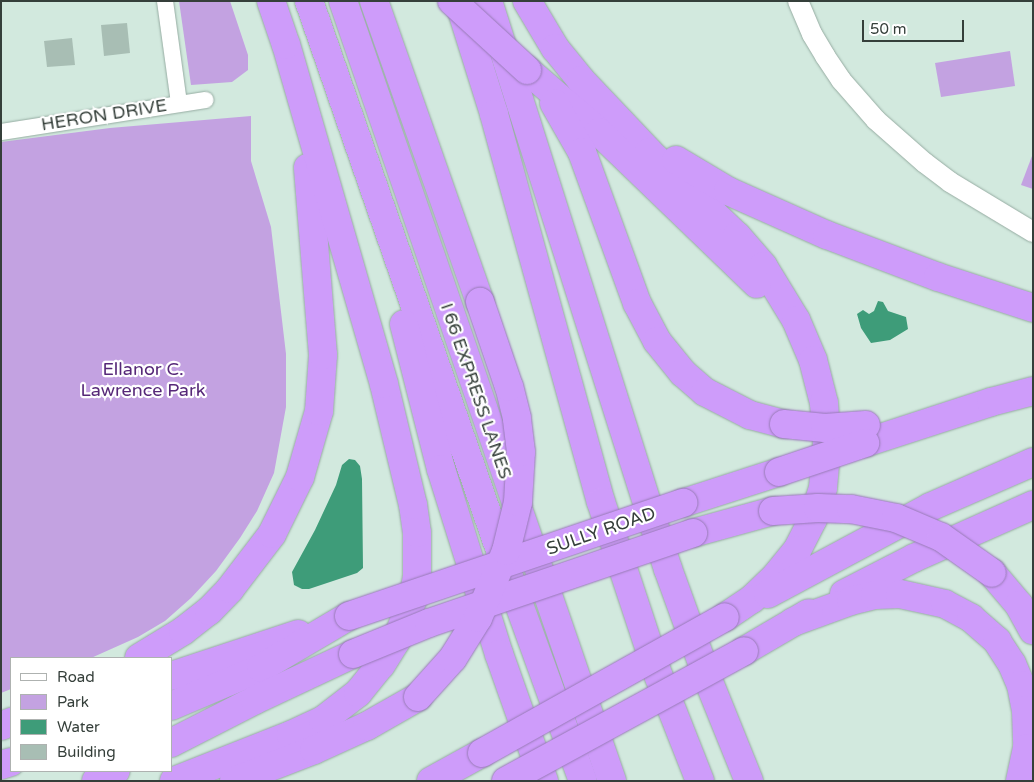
<!DOCTYPE html>
<html>
<head>
<meta charset="utf-8">
<style>
	body { margin:0 }
	#map { position:relative; width:1034px; height:782px; overflow:hidden; background:#d2e9de; font-family:"Varela Round",sans-serif }
	div>[style] { position:absolute }
	.green>* { inset:0; background:#c3a2e1 }
	.water>* { inset:0; background:#3e9c79 }
	.building>* { inset:0; background:#a8beb4 }
	.roads { filter:drop-shadow(0 0 1px #96aca2) drop-shadow(0 0 1px #96aca2) }
	.minor>* { height:16px; margin:-8px; padding:0 8px; transform-origin:8px; border-radius:8px; background:#fff }
	.tertiary>* { height:20px; margin:-10px; padding:0 10px; transform-origin:10px; border-radius:10px; background:#fff }
	.motorway>* { height:28px; margin:-14px; padding:0 14px; transform-origin:14px; border-radius:14px; background:#ce9cfa }
	.bridges { filter:drop-shadow(0 0 1px #987bb7) drop-shadow(0 0 1px #987bb7) }
	.motorway-bridge>* { height:28px; margin:-14px; padding:0 14px; transform-origin:14px; border-radius:14px; background:#ce9cfa }
	span { translate:-50% -50%; white-space:nowrap; text-align:center; line-height:1.15; -webkit-text-stroke:4.5px #fff; paint-order:stroke }
	.street-label { font-size:18px; color:#353f3a }
	.park-label { font-size:18px; color:#562878 }
	.frame { position:absolute; inset:0; border:2px solid #353f3a; pointer-events:none }
	.legend { position:absolute; left:10px; top:657px; width:162px; height:115px; box-sizing:border-box; background:#fff; border:1px solid #aeb2b0; margin:0; padding:6px 9px; list-style:none; font-size:15px; color:#353f3a }
	.legend li { display:flex; align-items:center; gap:10px; height:25px }
	.legend b { width:25px; border:1px solid #aeb2b0 }
	.scale { position:absolute; left:862px; top:20px; width:102px; height:22px; box-sizing:border-box; border:2px solid #353f3a; border-top:0; padding-left:6px; font-size:15px; line-height:18px; white-space:nowrap; color:#353f3a; -webkit-text-stroke:4px #fff; paint-order:stroke }
</style>
</head>
<body>
<div id="map">
	<div class="green">
		<i style="clip-path:polygon(179px 1px,230px 1px,248px 55px,248px 70px,232px 82px,191px 85px)"></i>
		<i style="clip-path:polygon(1010px 51px,1015px 86px,941px 97px,935px 63px)"></i>
		<i style="clip-path:polygon(251px 116px,251px 161px,271px 227px,286px 354px,286px 407px,274px 473px,257px 511px,240px 538px,216px 571px,191px 598px,165px 621px,138px 637px,91px 658px,11px 658px,11px 689px,1px 693px,1px 142px,110px 128px)"></i>
		<i style="clip-path:polygon(1032px 156px,1033px 157px,1033px 189px,1021px 185px)"></i>
	</div>
	<div class="water">
		<i style="clip-path:polygon(878px 301px,883px 302px,888px 311px,906px 317px,908px 329px,890px 340px,871px 343px,861px 328px,857px 314px,863px 310px,869px 314px,874px 311px)"></i>
		<i style="clip-path:polygon(349px 459px,355px 460px,360px 466px,362px 479px,363px 568px,357px 573px,309px 589px,302px 589px,294px 585px,292px 572px,315px 530px,336px 485px,342px 465px)"></i>
	</div>
	<div class="building">
		<i style="clip-path:polygon(127px 23px,130px 53px,104px 56px,101px 25px)"></i>
		<i style="clip-path:polygon(72px 38px,75px 65px,47px 67px,44px 41px)"></i>
	</div>
	<div class="roads">
		<div class="minor">
			<i style="left:165px;top:1px;width:103px;rotate:82.2deg"></i>
			<i style="left:1px;top:132px;width:207px;rotate:-8.9deg"></i>
		</div>
		<div class="tertiary">
			<i style="left:798px;top:1px;width:36px;rotate:67deg"></i>
			<i style="left:812px;top:34px;width:26px;rotate:59deg"></i>
			<i style="left:825px;top:56px;width:29px;rotate:56deg"></i>
			<i style="left:841px;top:80px;width:53px;rotate:48.8deg"></i>
			<i style="left:876px;top:120px;width:65px;rotate:41.3deg"></i>
			<i style="left:925px;top:163px;width:31px;rotate:37deg"></i>
			<i style="left:950px;top:182px;width:97px;rotate:31.1deg"></i>
		</div>
		<div class="motorway">
			<i style="left:309px;top:1px;width:618px;rotate:70.83deg"></i>
			<i style="left:512px;top:585px;width:208px;rotate:70.1deg"></i>
			<i style="left:343px;top:1px;width:825px;rotate:70.97deg"></i>
			<i style="left:374px;top:1px;width:319px;rotate:70.6deg"></i>
			<i style="left:488px;top:1px;width:596px;rotate:72.42deg"></i>
			<i style="left:668px;top:569px;width:120px;rotate:70.1deg"></i>
			<i style="left:709px;top:682px;width:107px;rotate:68deg"></i>
			<i style="left:527px;top:1px;width:55px;rotate:59.2deg"></i>
			<i style="left:555px;top:48px;width:41px;rotate:50.9deg"></i>
			<i style="left:581px;top:80px;width:99px;rotate:46.6deg"></i>
			<i style="left:649px;top:152px;width:122px;rotate:43.7deg"></i>
			<i style="left:737px;top:236px;width:40px;rotate:49deg"></i>
			<i style="left:763px;top:266px;width:63px;rotate:58.6deg"></i>
			<i style="left:796px;top:320px;width:43px;rotate:67deg"></i>
			<i style="left:813px;top:360px;width:44px;rotate:75.7deg"></i>
			<i style="left:824px;top:403px;width:40px;rotate:85.7deg"></i>
			<i style="left:827px;top:443px;width:45px;rotate:95.1deg"></i>
			<i style="left:823px;top:488px;width:33px;rotate:108deg"></i>
			<i style="left:813px;top:519px;width:35px;rotate:117deg"></i>
			<i style="left:797px;top:550px;width:33px;rotate:129deg"></i>
			<i style="left:776px;top:576px;width:33px;rotate:136deg"></i>
			<i style="left:752px;top:599px;width:32px;rotate:146deg"></i>
			<i style="left:459px;top:2px;width:117px;rotate:72.6deg"></i>
			<i style="left:494px;top:114px;width:402px;rotate:74.6deg"></i>
			<i style="left:601px;top:502px;width:184px;rotate:71.7deg"></i>
			<i style="left:659px;top:677px;width:112px;rotate:68.5deg"></i>
			<i style="left:527px;top:70px;width:95px;rotate:40.7deg"></i>
			<i style="left:599px;top:132px;width:219px;rotate:43.9deg"></i>
			<i style="left:554px;top:103px;width:56px;rotate:60.3deg"></i>
			<i style="left:582px;top:152px;width:161px;rotate:70deg"></i>
			<i style="left:637px;top:303px;width:43px;rotate:62.2deg"></i>
			<i style="left:657px;top:341px;width:41px;rotate:50.9deg"></i>
			<i style="left:683px;top:373px;width:29px;rotate:41deg"></i>
			<i style="left:705px;top:392px;width:51px;rotate:27.1deg"></i>
			<i style="left:750px;top:415px;width:35px;rotate:15deg"></i>
			<i style="left:676px;top:160px;width:61px;rotate:30.8deg"></i>
			<i style="left:728px;top:191px;width:108px;rotate:24deg"></i>
			<i style="left:827px;top:235px;width:119px;rotate:20.7deg"></i>
			<i style="left:938px;top:277px;width:100px;rotate:18.1deg"></i>
			<i style="left:404px;top:324px;width:150px;rotate:75.7deg"></i>
			<i style="left:441px;top:469px;width:194px;rotate:72.6deg"></i>
			<i style="left:499px;top:654px;width:135px;rotate:70.5deg"></i>
			<i style="left:865px;top:443px;width:133px;rotate:-18deg"></i>
			<i style="left:991px;top:402px;width:43px;rotate:-14.7deg"></i>
			<i style="left:683px;top:503px;width:101px;rotate:-17.9deg"></i>
			<i style="left:693px;top:533px;width:83px;rotate:-15.4deg"></i>
			<i style="left:992px;top:573px;width:42px;rotate:49.8deg"></i>
			<i style="left:1019px;top:605px;width:29px;rotate:61deg"></i>
			<i style="left:768px;top:594px;width:184px;rotate:-28.2deg"></i>
			<i style="left:930px;top:507px;width:112px;rotate:-23.6deg"></i>
			<i style="left:844px;top:594px;width:79px;rotate:-27.2deg"></i>
			<i style="left:914px;top:558px;width:130px;rotate:-24deg"></i>
			<i style="left:793px;top:622px;width:62px;rotate:-19.9deg"></i>
			<i style="left:851px;top:601px;width:25px;rotate:-14deg"></i>
			<i style="left:875px;top:595px;width:25px;rotate:-2deg"></i>
			<i style="left:900px;top:594px;width:46px;rotate:12.5deg"></i>
			<i style="left:945px;top:604px;width:30px;rotate:28deg"></i>
			<i style="left:971px;top:618px;width:35px;rotate:41deg"></i>
			<i style="left:997px;top:641px;width:27px;rotate:57deg"></i>
			<i style="left:1012px;top:664px;width:23px;rotate:67deg"></i>
			<i style="left:1021px;top:685px;width:25px;rotate:79deg"></i>
			<i style="left:1026px;top:710px;width:38px;rotate:88deg"></i>
			<i style="left:1027px;top:748px;width:34px;rotate:102deg"></i>
			<i style="left:744px;top:651px;width:75px;rotate:-30.3deg"></i>
			<i style="left:139px;top:658px;width:52px;rotate:-31.5deg"></i>
			<i style="left:183px;top:631px;width:33px;rotate:-38deg"></i>
			<i style="left:209px;top:611px;width:30px;rotate:-46deg"></i>
			<i style="left:230px;top:589px;width:69px;rotate:-52.6deg"></i>
			<i style="left:272px;top:534px;width:64px;rotate:-63.8deg"></i>
			<i style="left:300px;top:477px;width:69px;rotate:-73.9deg"></i>
			<i style="left:319px;top:411px;width:56px;rotate:-85.9deg"></i>
			<i style="left:323px;top:355px;width:188px;rotate:-94.6deg"></i>
			<i style="left:171px;top:676px;width:134px;rotate:-18.3deg"></i>
			<i style="left:171px;top:706px;width:98px;rotate:-22.9deg"></i>
			<i style="left:261px;top:668px;width:102px;rotate:-30.6deg"></i>
			<i style="left:1px;top:726px;width:11px;rotate:-22deg"></i>
			<i style="left:171px;top:743px;width:94px;rotate:-27.1deg"></i>
			<i style="left:255px;top:700px;width:108px;rotate:-25.1deg"></i>
			<i style="left:1px;top:765px;width:10px;rotate:-17deg"></i>
			<i style="left:96px;top:781px;width:22px;rotate:-27deg"></i>
			<i style="left:174px;top:781px;width:126px;rotate:-21.5deg"></i>
			<i style="left:291px;top:735px;width:35px;rotate:-25deg"></i>
			<i style="left:323px;top:720px;width:44px;rotate:-37.6deg"></i>
			<i style="left:358px;top:693px;width:36px;rotate:-51deg"></i>
			<i style="left:381px;top:665px;width:28px;rotate:-58deg"></i>
			<i style="left:396px;top:641px;width:45px;rotate:-68deg"></i>
			<i style="left:413px;top:599px;width:22px;rotate:-80deg"></i>
			<i style="left:417px;top:577px;width:44px;rotate:-90deg"></i>
			<i style="left:417px;top:533px;width:28px;rotate:-98deg"></i>
			<i style="left:413px;top:505px;width:124px;rotate:-103.5deg"></i>
			<i style="left:384px;top:384px;width:353px;rotate:-106.1deg"></i>
			<i style="left:286px;top:45px;width:46px;rotate:-108.8deg"></i>
			<i style="left:234px;top:781px;width:86px;rotate:-21.2deg"></i>
			<i style="left:314px;top:750px;width:58px;rotate:-24.4deg"></i>
			<i style="left:367px;top:726px;width:59px;rotate:-29.6deg"></i>
			<i style="left:431px;top:781px;width:58px;rotate:-28.8deg"></i>
		</div>
	</div>
	<div class="bridges">
		<div class="motorway-bridge">
			<i style="left:452px;top:1px;width:102px;rotate:42.6deg"></i>
			<i style="left:784px;top:424px;width:41px;rotate:5.6deg"></i>
			<i style="left:825px;top:428px;width:41px;rotate:-4.2deg"></i>
			<i style="left:779px;top:472px;width:91px;rotate:-18.6deg"></i>
			<i style="left:773px;top:511px;width:45px;rotate:-3.8deg"></i>
			<i style="left:818px;top:508px;width:33px;rotate:2deg"></i>
			<i style="left:851px;top:509px;width:46px;rotate:11.3deg"></i>
			<i style="left:896px;top:518px;width:49px;rotate:22.9deg"></i>
			<i style="left:941px;top:537px;width:62px;rotate:35.2deg"></i>
			<i style="left:349px;top:616px;width:353px;rotate:-18.7deg"></i>
			<i style="left:353px;top:654px;width:82px;rotate:-22.2deg"></i>
			<i style="left:429px;top:623px;width:279px;rotate:-18.8deg"></i>
			<i style="left:418px;top:697px;width:52px;rotate:-48.1deg"></i>
			<i style="left:453px;top:658px;width:47px;rotate:-58deg"></i>
			<i style="left:478px;top:618px;width:73px;rotate:-67.3deg"></i>
			<i style="left:506px;top:551px;width:50px;rotate:-76.2deg"></i>
			<i style="left:518px;top:502px;width:50px;rotate:-86.6deg"></i>
			<i style="left:521px;top:452px;width:34px;rotate:-97deg"></i>
			<i style="left:517px;top:418px;width:32px;rotate:-104deg"></i>
			<i style="left:509px;top:387px;width:90px;rotate:-108.8deg"></i>
			<i style="left:482px;top:753px;width:278px;rotate:-29.2deg"></i>
			<i style="left:506px;top:781px;width:271px;rotate:-28.6deg"></i>
		</div>
	</div>
	<div class="street-label">
		<span style="left:104px;top:115px;rotate:-9deg">HERON DRIVE</span>
		<span style="left:476px;top:391px;rotate:71deg">I 66 EXPRESS LANES</span>
		<span style="left:601px;top:531px;rotate:-19deg">SULLY ROAD</span>
	</div>
	<div class="park-label">
		<span style="left:143px;top:380px">Ellanor C.<br>Lawrence Park</span>
	</div>
	<div class="frame"></div>
	<ul class="legend">
	<li><b style="height:6px;background:#fff"></b>Road</li>
	<li><b style="height:14px;background:#c3a2e1"></b>Park</li>
	<li><b style="height:14px;background:#3e9c79"></b>Water</li>
	<li><b style="height:14px;background:#a8beb4"></b>Building</li>
	</ul>
	<div class="scale">50 m</div>
</div>
</body>
</html>
